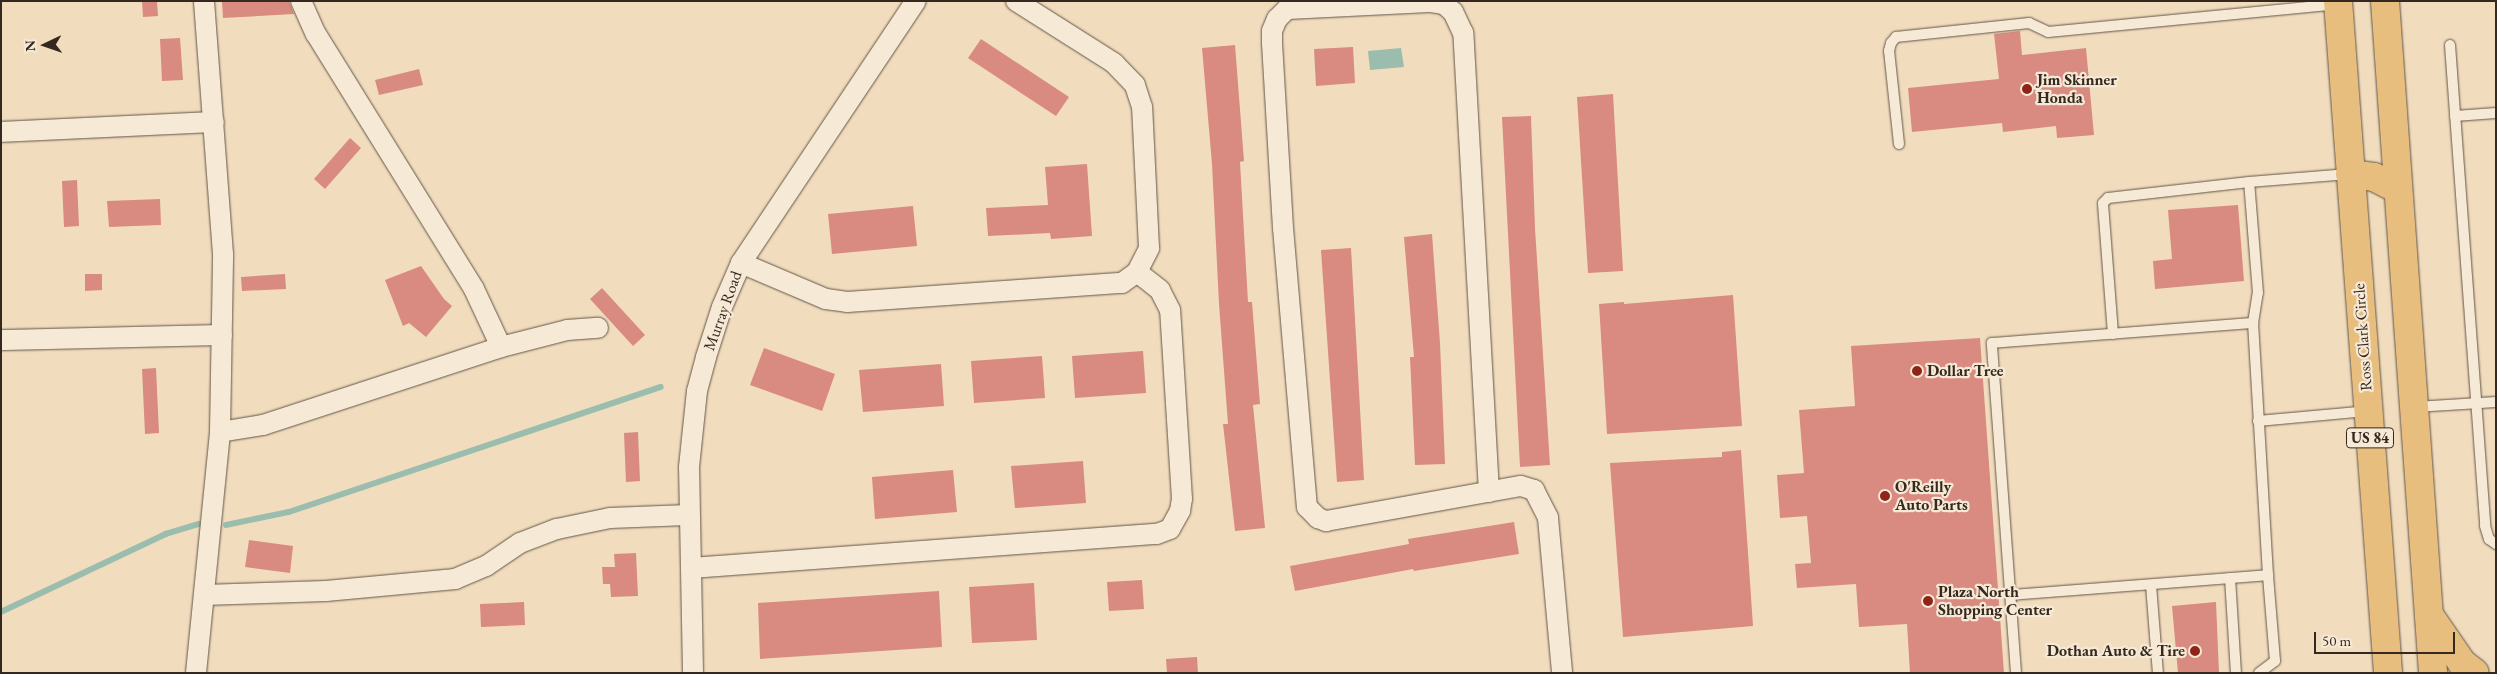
<!DOCTYPE html>
<html>
<head>
<meta charset="utf-8">
<style>
	body { margin:0 }
	#map { position:relative; width:2497px; height:674px; overflow:hidden; background:#f1ddbe; font-family:"EB Garamond",serif }
	div>[style] { position:absolute }
	.water>* { inset:0; background:#9bbdad }
	.stream>* { height:5.5px; margin:-2.75px; padding:0 2.75px; transform-origin:2.75px; border-radius:2.75px; background:#9bbdad }
	.building>* { inset:0; background:#d98a81 }
	.roads { filter:drop-shadow(0 0 1px #645547) drop-shadow(0 0 1px #645547) }
	.lane>* { height:10px; margin:-5px; padding:0 5px; transform-origin:5px; border-radius:5px; background:#f6e9d5 }
	.street>* { height:20px; margin:-10px; padding:0 10px; transform-origin:10px; border-radius:10px; background:#f6e9d5 }
	.highway>* { height:28px; margin:-14px; padding:0 14px; transform-origin:14px; border-radius:14px; background:#e8be7f }
	.dots>* { width:14px; height:14px; translate:-50% -50%; box-sizing:border-box; border:2px solid #f6e9d5; border-radius:50% }
	span { translate:-50% -50%; white-space:nowrap; text-align:center; line-height:1.15; -webkit-text-stroke:4.5px #f6e9d5; paint-order:stroke }
	.shield-label span { padding:1px 4px; background:#f6e9d5; border:1px solid; border-radius:4px; -webkit-text-stroke-width:0 }
	.shield-label { font-size:15px; color:#35281f; font-weight:700 }
	.poi-label { font-size:16px; color:#35281f; font-weight:700 }
	.left { translate:0 -50%; text-align:left }
	.right { translate:-100% -50%; text-align:right }
	.street-label { font-size:16px; color:#35281f }
	.frame { position:absolute; inset:0; border:2px solid #35281f; pointer-events:none }
	.north { position:absolute; left:20px; top:20px; width:50px; height:50px; -webkit-text-stroke:4px #f6e9d5; paint-order:stroke; rotate:267deg; font-size:14px; font-weight:700; line-height:20px; text-align:center; color:#35281f }
	.north::after { content:''; display:block; margin:auto; width:18px; height:22px; background:#35281f; clip-path:polygon(50% 0,100% 100%,50% 72%,0 100%) }
	.scale { position:absolute; left:2314px; top:632px; width:141px; height:22px; box-sizing:border-box; border:2px solid #35281f; border-top:0; padding-left:6px; font-size:15px; line-height:18px; white-space:nowrap; color:#35281f; -webkit-text-stroke:4px #f6e9d5; paint-order:stroke }
</style>
</head>
<body>
<div id="map">
	<div class="water">
		<i style="clip-path:polygon(1401px 48px,1404px 67px,1370px 70px,1368px 51px)"></i>
	</div>
	<div class="stream">
		<i style="left:226px;top:525px;width:64px;rotate:-11.7deg"></i>
		<i style="left:289px;top:512px;width:392px;rotate:-18.6deg"></i>
		<i style="left:1px;top:612px;width:183px;rotate:-25.3deg"></i>
		<i style="left:166px;top:534px;width:34px;rotate:-17deg"></i>
	</div>
	<div class="building">
		<i style="clip-path:polygon(142px 1px,157px 1px,158px 16px,143px 17px)"></i>
		<i style="clip-path:polygon(289px 1px,294px 14px,223px 18px,222px 2px)"></i>
		<i style="clip-path:polygon(2020px 31px,2022px 55px,2086px 48px,2094px 135px,2057px 138px,2056px 126px,2003px 132px,2002px 123px,1912px 132px,1908px 88px,1999px 79px,1994px 34px)"></i>
		<i style="clip-path:polygon(180px 38px,183px 80px,162px 81px,160px 39px)"></i>
		<i style="clip-path:polygon(981px 39px,1069px 97px,1056px 116px,968px 58px)"></i>
		<i style="clip-path:polygon(1235px 45px,1244px 161px,1240px 162px,1248px 302px,1252px 302px,1260px 404px,1253px 405px,1265px 528px,1235px 531px,1223px 424px,1228px 424px,1219px 304px,1212px 164px,1202px 48px)"></i>
		<i style="clip-path:polygon(1353px 47px,1355px 83px,1316px 86px,1314px 49px)"></i>
		<i style="clip-path:polygon(419px 69px,423px 85px,379px 95px,375px 80px)"></i>
		<i style="clip-path:polygon(1613px 94px,1623px 271px,1588px 273px,1577px 97px)"></i>
		<i style="clip-path:polygon(1531px 116px,1535px 228px,1550px 465px,1520px 467px,1502px 117px)"></i>
		<i style="clip-path:polygon(350px 138px,361px 148px,325px 189px,314px 179px)"></i>
		<i style="clip-path:polygon(1087px 164px,1092px 236px,1051px 239px,1050px 233px,988px 236px,986px 208px,1048px 205px,1045px 167px)"></i>
		<i style="clip-path:polygon(77px 180px,79px 226px,64px 227px,62px 181px)"></i>
		<i style="clip-path:polygon(160px 199px,161px 225px,109px 227px,107px 201px)"></i>
		<i style="clip-path:polygon(2238px 205px,2244px 281px,2155px 289px,2153px 261px,2172px 259px,2168px 210px)"></i>
		<i style="clip-path:polygon(913px 206px,917px 246px,832px 254px,828px 214px)"></i>
		<i style="clip-path:polygon(1432px 234px,1440px 343px,1445px 464px,1415px 465px,1410px 357px,1414px 357px,1404px 237px)"></i>
		<i style="clip-path:polygon(1351px 248px,1364px 480px,1337px 482px,1321px 250px)"></i>
		<i style="clip-path:polygon(421px 266px,444px 299px,452px 306px,426px 337px,409px 323px,403px 326px,385px 280px)"></i>
		<i style="clip-path:polygon(85px 274px,102px 274px,102px 290px,85px 291px)"></i>
		<i style="clip-path:polygon(285px 274px,286px 289px,242px 291px,241px 277px)"></i>
		<i style="clip-path:polygon(602px 288px,645px 335px,633px 346px,590px 299px)"></i>
		<i style="clip-path:polygon(1733px 295px,1742px 426px,1607px 434px,1599px 304px,1624px 302px,1624px 304px)"></i>
		<i style="clip-path:polygon(1980px 338px,2004px 673px,1910px 673px,1907px 624px,1859px 627px,1856px 584px,1797px 588px,1795px 564px,1811px 563px,1807px 516px,1780px 518px,1777px 475px,1804px 473px,1799px 410px,1855px 406px,1851px 346px)"></i>
		<i style="clip-path:polygon(764px 348px,835px 374px,822px 411px,750px 385px)"></i>
		<i style="clip-path:polygon(1143px 351px,1146px 393px,1075px 398px,1072px 356px)"></i>
		<i style="clip-path:polygon(1042px 356px,1045px 398px,974px 403px,971px 361px)"></i>
		<i style="clip-path:polygon(941px 364px,944px 406px,863px 412px,859px 370px)"></i>
		<i style="clip-path:polygon(156px 368px,159px 433px,145px 434px,142px 369px)"></i>
		<i style="clip-path:polygon(638px 432px,640px 481px,626px 482px,624px 433px)"></i>
		<i style="clip-path:polygon(1741px 450px,1753px 626px,1623px 637px,1610px 463px,1722px 457px,1722px 452px)"></i>
		<i style="clip-path:polygon(1083px 461px,1086px 503px,1015px 508px,1011px 466px)"></i>
		<i style="clip-path:polygon(953px 470px,957px 512px,875px 519px,872px 477px)"></i>
		<i style="clip-path:polygon(1514px 522px,1519px 554px,1414px 571px,1413px 569px,1295px 591px,1290px 566px,1409px 544px,1408px 539px)"></i>
		<i style="clip-path:polygon(249px 540px,293px 546px,290px 573px,245px 567px)"></i>
		<i style="clip-path:polygon(636px 553px,638px 596px,611px 597px,610px 584px,603px 584px,602px 567px,615px 567px,614px 554px)"></i>
		<i style="clip-path:polygon(1142px 580px,1144px 609px,1109px 611px,1107px 582px)"></i>
		<i style="clip-path:polygon(1034px 583px,1037px 640px,972px 643px,969px 587px)"></i>
		<i style="clip-path:polygon(939px 591px,942px 647px,760px 659px,758px 603px)"></i>
		<i style="clip-path:polygon(524px 602px,525px 625px,481px 627px,480px 604px)"></i>
		<i style="clip-path:polygon(2216px 602px,2219px 673px,2178px 673px,2172px 606px)"></i>
		<i style="clip-path:polygon(1197px 657px,1198px 673px,1167px 673px,1166px 659px)"></i>
	</div>
	<div class="roads">
		<div class="lane">
			<i style="left:2450px;top:45px;width:482px;rotate:85.8deg"></i>
			<i style="left:2485px;top:526px;width:14px;rotate:73deg"></i>
			<i style="left:2489px;top:539px;width:9px;rotate:36deg"></i>
			<i style="left:2455px;top:116px;width:41px;rotate:-4.2deg"></i>
			<i style="left:1899px;top:144px;width:94px;rotate:-96.1deg"></i>
			<i style="left:1889px;top:51px;width:8px;rotate:-76deg"></i>
			<i style="left:1891px;top:43px;width:8px;rotate:-50deg"></i>
			<i style="left:1896px;top:37px;width:134px;rotate:-6deg"></i>
			<i style="left:2029px;top:23px;width:21px;rotate:25deg"></i>
			<i style="left:2048px;top:32px;width:290px;rotate:-5.5deg"></i>
			<i style="left:2113px;top:334px;width:131px;rotate:-94.4deg"></i>
			<i style="left:2103px;top:203px;width:7px;rotate:-45deg"></i>
			<i style="left:2108px;top:198px;width:142px;rotate:-6.5deg"></i>
			<i style="left:2249px;top:182px;width:100px;rotate:-4.6deg"></i>
			<i style="left:2415px;top:407px;width:81px;rotate:-3.5deg"></i>
			<i style="left:2258px;top:421px;width:109px;rotate:-5.2deg"></i>
			<i style="left:2230px;top:578px;width:95px;rotate:86.4deg"></i>
			<i style="left:2151px;top:585px;width:88px;rotate:85.5deg"></i>
			<i style="left:2011px;top:595px;width:258px;rotate:-4.4deg"></i>
			<i style="left:2268px;top:575px;width:252px;rotate:-93.4deg"></i>
			<i style="left:2253px;top:323px;width:30px;rotate:-81deg"></i>
			<i style="left:2258px;top:293px;width:111px;rotate:-94.6deg"></i>
			<i style="left:2016px;top:673px;width:331px;rotate:-94.2deg"></i>
			<i style="left:1992px;top:343px;width:262px;rotate:-4.4deg"></i>
			<i style="left:2259px;top:673px;width:20px;rotate:-37deg"></i>
			<i style="left:2275px;top:661px;width:86px;rotate:-94.7deg"></i>
		</div>
		<div class="street">
			<i style="left:301px;top:1px;width:36px;rotate:66deg"></i>
			<i style="left:316px;top:34px;width:300px;rotate:58.2deg"></i>
			<i style="left:474px;top:289px;width:64px;rotate:65deg"></i>
			<i style="left:1px;top:132px;width:213px;rotate:-2.7deg"></i>
			<i style="left:741px;top:263px;width:92px;rotate:23deg"></i>
			<i style="left:826px;top:299px;width:21px;rotate:8deg"></i>
			<i style="left:847px;top:302px;width:276px;rotate:-4deg"></i>
			<i style="left:1122px;top:283px;width:19px;rotate:-36deg"></i>
			<i style="left:1137px;top:272px;width:27px;rotate:-63deg"></i>
			<i style="left:1149px;top:248px;width:141px;rotate:-92.8deg"></i>
			<i style="left:1142px;top:107px;width:23px;rotate:-108deg"></i>
			<i style="left:1135px;top:85px;width:30px;rotate:-134deg"></i>
			<i style="left:1114px;top:63px;width:116px;rotate:-147.7deg"></i>
			<i style="left:1px;top:340px;width:221px;rotate:-1.3deg"></i>
			<i style="left:220px;top:432px;width:44px;rotate:-9.2deg"></i>
			<i style="left:263px;top:425px;width:250px;rotate:-18.1deg"></i>
			<i style="left:501px;top:347px;width:68px;rotate:-14.4deg"></i>
			<i style="left:567px;top:330px;width:31px;rotate:-4deg"></i>
			<i style="left:1489px;top:492px;width:460px;rotate:-93.2deg"></i>
			<i style="left:1463px;top:33px;width:23px;rotate:-115deg"></i>
			<i style="left:1453px;top:12px;width:12px;rotate:-138deg"></i>
			<i style="left:1444px;top:4px;width:15px;rotate:-172deg"></i>
			<i style="left:1429px;top:2px;width:142px;rotate:177.2deg"></i>
			<i style="left:1287px;top:9px;width:14px;rotate:135deg"></i>
			<i style="left:1277px;top:19px;width:13px;rotate:113deg"></i>
			<i style="left:1272px;top:31px;width:12px;rotate:90deg"></i>
			<i style="left:1272px;top:43px;width:185px;rotate:86.6deg"></i>
			<i style="left:1283px;top:228px;width:280px;rotate:85.1deg"></i>
			<i style="left:1307px;top:507px;width:16px;rotate:45deg"></i>
			<i style="left:1318px;top:518px;width:9px;rotate:21deg"></i>
			<i style="left:1326px;top:521px;width:198px;rotate:-10.2deg"></i>
			<i style="left:1521px;top:486px;width:14px;rotate:17deg"></i>
			<i style="left:1534px;top:490px;width:31px;rotate:63deg"></i>
			<i style="left:1548px;top:518px;width:156px;rotate:84.8deg"></i>
			<i style="left:691px;top:568px;width:467px;rotate:-4.2deg"></i>
			<i style="left:1157px;top:534px;width:14px;rotate:-21deg"></i>
			<i style="left:1170px;top:529px;width:21px;rotate:-61deg"></i>
			<i style="left:1180px;top:511px;width:12px;rotate:-81deg"></i>
			<i style="left:1182px;top:499px;width:189px;rotate:-93.6deg"></i>
			<i style="left:1170px;top:310px;width:22px;rotate:-117deg"></i>
			<i style="left:1160px;top:290px;width:29px;rotate:-142deg"></i>
			<i style="left:204px;top:595px;width:122px;rotate:-1.9deg"></i>
			<i style="left:326px;top:591px;width:130px;rotate:-5.3deg"></i>
			<i style="left:455px;top:579px;width:34px;rotate:-23deg"></i>
			<i style="left:486px;top:566px;width:41px;rotate:-34.1deg"></i>
			<i style="left:520px;top:543px;width:40px;rotate:-21deg"></i>
			<i style="left:557px;top:529px;width:54px;rotate:-11.7deg"></i>
			<i style="left:610px;top:518px;width:78px;rotate:-2.2deg"></i>
			<i style="left:196px;top:673px;width:242px;rotate:-84.3deg"></i>
			<i style="left:220px;top:432px;width:178px;rotate:-89deg"></i>
			<i style="left:223px;top:254px;width:254px;rotate:-94.3deg"></i>
			<i style="left:693px;top:673px;width:206px;rotate:-91.1deg"></i>
			<i style="left:689px;top:467px;width:76px;rotate:-84deg"></i>
			<i style="left:697px;top:391px;width:35px;rotate:-75deg"></i>
			<i style="left:706px;top:357px;width:52px;rotate:-72.3deg"></i>
			<i style="left:722px;top:307px;width:48px;rotate:-66.6deg"></i>
			<i style="left:741px;top:263px;width:315px;rotate:-56.3deg"></i>
		</div>
		<div class="highway">
			<i style="left:2338px;top:1px;width:674px;rotate:85.74deg"></i>
			<i style="left:2385px;top:1px;width:674px;rotate:85.91deg"></i>
			<i style="left:2350px;top:174px;width:24px;rotate:7deg"></i>
			<i style="left:2374px;top:177px;width:27px;rotate:27deg"></i>
			<i style="left:2429px;top:615px;width:58px;rotate:55.5deg"></i>
			<i style="left:2462px;top:663px;width:16px;rotate:38deg"></i>
		</div>
	</div>
	<div class="dots">
		<i style="left:2027px;top:89px;background:#8f2418"></i>
		<i style="left:1917px;top:371px;background:#8f2418"></i>
		<i style="left:1885px;top:496px;background:#8f2418"></i>
		<i style="left:1928px;top:601px;background:#8f2418"></i>
		<i style="left:2195px;top:651px;background:#8f2418"></i>
	</div>
	<div class="shield-label">
		<span style="left:2370px;top:438px">US 84</span>
	</div>
	<div class="poi-label">
		<span class="left" style="left:2037px;top:89px">Jim Skinner<br>Honda</span>
		<span class="left" style="left:1927px;top:371px">Dollar Tree</span>
		<span class="left" style="left:1895px;top:496px">O'Reilly<br>Auto Parts</span>
		<span class="left" style="left:1938px;top:601px">Plaza North<br>Shopping Center</span>
		<span class="right" style="left:2185px;top:651px">Dothan Auto &amp; Tire</span>
	</div>
	<div class="street-label">
		<span style="left:723px;top:311px;rotate:-70deg">Murray Road</span>
		<span style="left:2363px;top:337px;rotate:-94deg">Ross Clark Circle</span>
	</div>
	<div class="frame"></div>
	<div class="north">N</div>
	<div class="scale">50 m</div>
</div>
</body>
</html>
